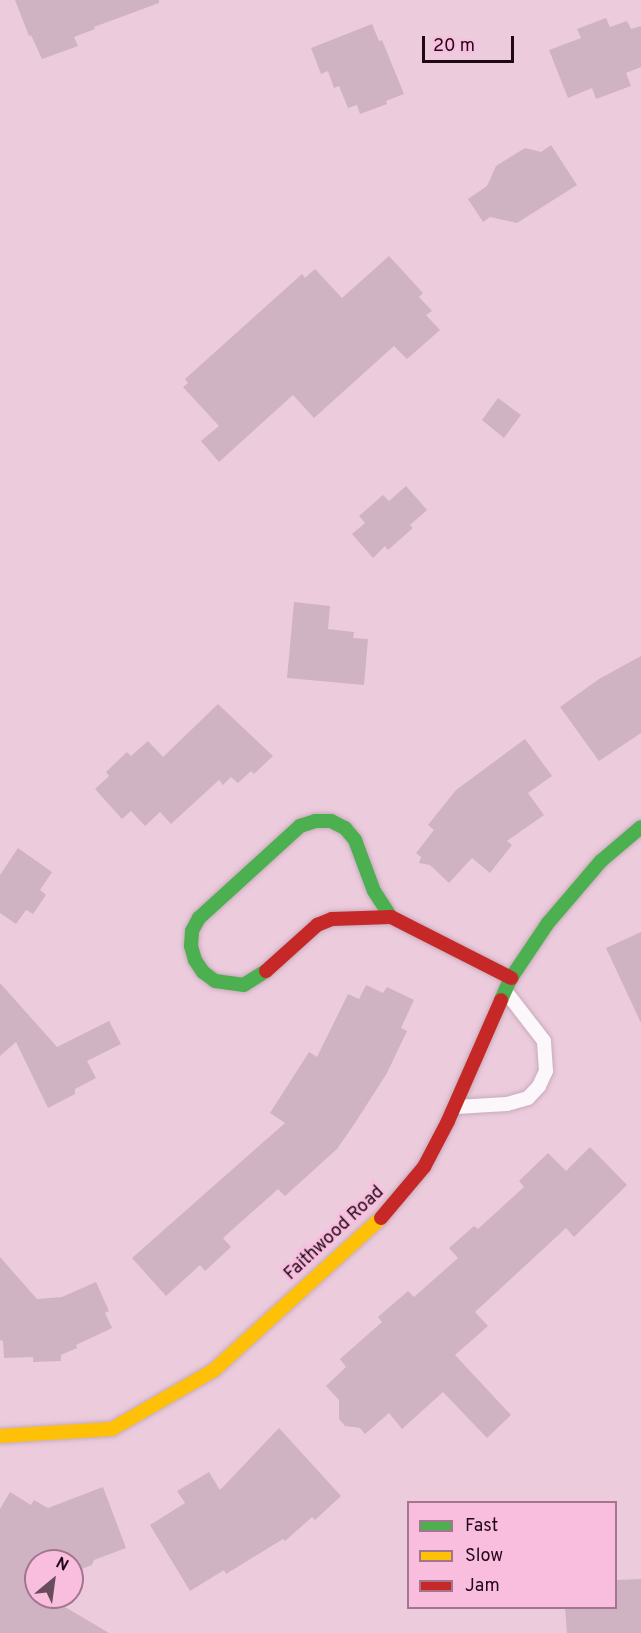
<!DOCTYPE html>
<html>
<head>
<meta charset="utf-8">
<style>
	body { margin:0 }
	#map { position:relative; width:641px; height:1633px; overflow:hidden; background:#eccbdd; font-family:Overpass,sans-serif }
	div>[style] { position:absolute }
	.building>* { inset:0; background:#cfb3c2 }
	.roads { filter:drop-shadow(0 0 2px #c7abba) drop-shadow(0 0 2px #c7abba) }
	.lane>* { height:14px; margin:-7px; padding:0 7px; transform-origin:7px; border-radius:7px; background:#fcf7fa }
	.fast>* { height:14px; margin:-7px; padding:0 7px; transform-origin:7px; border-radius:7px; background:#4caf50 }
	.slow>* { height:14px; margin:-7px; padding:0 7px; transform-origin:7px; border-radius:7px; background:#ffc107 }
	.jam>* { height:14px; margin:-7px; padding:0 7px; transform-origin:7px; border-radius:7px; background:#c62828 }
	span { translate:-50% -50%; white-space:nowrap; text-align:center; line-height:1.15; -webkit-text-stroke:6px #f9bede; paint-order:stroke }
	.street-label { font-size:18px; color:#210817 }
	.legend { position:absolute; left:407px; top:1501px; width:210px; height:108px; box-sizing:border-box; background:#f9bede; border:2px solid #a3758e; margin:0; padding:8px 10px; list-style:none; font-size:18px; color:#210817 }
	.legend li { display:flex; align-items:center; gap:12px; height:30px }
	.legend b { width:30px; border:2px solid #a3758e }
	.north { position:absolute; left:24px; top:1549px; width:60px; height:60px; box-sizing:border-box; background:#f9bede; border:2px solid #a3758e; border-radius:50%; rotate:29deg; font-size:16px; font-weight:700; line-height:24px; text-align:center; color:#210817 }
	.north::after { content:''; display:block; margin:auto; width:21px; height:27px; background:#684c5c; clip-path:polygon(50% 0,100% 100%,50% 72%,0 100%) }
	.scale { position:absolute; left:422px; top:36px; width:92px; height:27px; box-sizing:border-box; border:3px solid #210817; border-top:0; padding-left:8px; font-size:18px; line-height:21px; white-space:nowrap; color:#210817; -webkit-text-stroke:4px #f9bede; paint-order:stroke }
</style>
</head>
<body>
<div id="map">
	<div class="building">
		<i style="clip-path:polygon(15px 0,159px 0,159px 3px,94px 27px,95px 29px,74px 37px,78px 46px,42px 59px,31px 35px,29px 36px)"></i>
		<i style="clip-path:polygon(606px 18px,610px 27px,627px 21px,631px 29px,641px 26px,641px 67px,626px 73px,631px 86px,596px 99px,592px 88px,568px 98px,549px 50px,581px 38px,577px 29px)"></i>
		<i style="clip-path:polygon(372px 24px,379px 41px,382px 40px,404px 94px,386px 101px,387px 104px,360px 114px,357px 105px,348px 108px,339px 86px,334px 88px,328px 71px,321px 74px,311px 48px)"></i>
		<i style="clip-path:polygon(551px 145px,577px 185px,517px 223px,490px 217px,483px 222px,468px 199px,487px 186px,496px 166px,525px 148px,541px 152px)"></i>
		<i style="clip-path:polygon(389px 256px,423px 293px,419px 297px,432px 311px,426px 315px,440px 330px,407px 359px,394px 346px,314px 418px,293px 395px,219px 462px,201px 441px,219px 426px,183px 387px,188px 383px,185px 379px,302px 274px,305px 278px,315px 269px,342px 298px)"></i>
		<i style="clip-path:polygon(498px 398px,521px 415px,504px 438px,482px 420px)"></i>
		<i style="clip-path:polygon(406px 486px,427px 510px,410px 525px,413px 528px,388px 550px,385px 546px,373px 558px,352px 534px,365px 523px,359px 516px,383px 495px,389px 501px)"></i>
		<i style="clip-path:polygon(294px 602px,330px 606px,328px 629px,354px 632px,353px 638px,368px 639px,364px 685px,287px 678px)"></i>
		<i style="clip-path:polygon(641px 656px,641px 733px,599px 761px,560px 707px,599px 679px)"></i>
		<i style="clip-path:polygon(218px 704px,273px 756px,254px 774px,251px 771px,238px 783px,231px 777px,223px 785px,219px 780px,171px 824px,160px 812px,145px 826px,131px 811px,122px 819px,95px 789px,109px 776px,106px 772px,127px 752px,131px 756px,148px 741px,163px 757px)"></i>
		<i style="clip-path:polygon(525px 739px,552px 776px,528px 793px,544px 815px,507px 841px,512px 845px,490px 873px,472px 858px,449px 883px,430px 865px,419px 863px,421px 857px,416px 853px,434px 830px,428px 825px,456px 790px)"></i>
		<i style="clip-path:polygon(18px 848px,52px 872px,40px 890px,46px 895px,33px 914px,26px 910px,16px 924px,0 913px,0 875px)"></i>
		<i style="clip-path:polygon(641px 932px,641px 1023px,606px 948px)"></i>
		<i style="clip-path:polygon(0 983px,57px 1047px,109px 1021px,121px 1044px,87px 1061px,96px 1078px,75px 1089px,75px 1094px,48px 1108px,16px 1042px,0 1056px)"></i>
		<i style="clip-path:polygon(366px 985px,383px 993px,387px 987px,414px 1000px,401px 1028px,407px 1031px,387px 1073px,355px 1123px,337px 1149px,285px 1196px,278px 1189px,223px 1238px,231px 1247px,205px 1271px,200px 1265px,166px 1296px,132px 1258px,285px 1123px,270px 1113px,309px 1052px,317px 1057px,348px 994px,359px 999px)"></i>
		<i style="clip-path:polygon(590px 1147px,627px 1185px,574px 1237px,566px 1228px,475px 1312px,488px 1326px,455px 1355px,511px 1415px,487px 1438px,443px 1392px,402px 1429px,389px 1413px,365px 1434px,360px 1428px,345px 1426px,339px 1419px,339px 1400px,326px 1386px,346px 1367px,340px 1359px,382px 1322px,378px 1317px,408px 1291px,414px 1297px,458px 1258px,449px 1248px,474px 1226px,478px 1229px,524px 1187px,519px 1181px,548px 1153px,566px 1171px)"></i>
		<i style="clip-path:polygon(0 1257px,37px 1299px,62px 1297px,96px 1282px,109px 1311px,105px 1313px,112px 1328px,76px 1345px,77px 1348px,61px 1355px,61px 1361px,33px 1362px,33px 1357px,4px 1358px,3px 1341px,0 1340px)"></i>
		<i style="clip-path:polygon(279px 1428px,341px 1496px,315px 1520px,312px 1517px,285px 1541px,283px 1539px,226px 1574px,224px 1570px,190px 1591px,150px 1525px,185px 1503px,177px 1491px,209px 1472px,220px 1490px)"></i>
		<i style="clip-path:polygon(103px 1487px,126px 1548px,94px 1560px,92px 1565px,72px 1573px,72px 1561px,36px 1561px,36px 1586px,32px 1588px,36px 1590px,36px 1597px,48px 1597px,109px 1633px,0 1633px,0 1509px,10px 1492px,31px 1505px,34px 1500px,48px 1508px)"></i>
		<i style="clip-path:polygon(641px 1579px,641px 1633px,567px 1633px,565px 1608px,615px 1608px,615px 1580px)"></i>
	</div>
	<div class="roads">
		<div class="lane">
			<i style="left:456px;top:1107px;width:51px;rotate:-3.4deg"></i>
			<i style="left:507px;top:1104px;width:22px;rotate:-16deg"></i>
			<i style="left:528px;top:1098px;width:16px;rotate:-47deg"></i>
			<i style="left:539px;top:1086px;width:17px;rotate:-65deg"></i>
			<i style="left:546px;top:1071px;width:30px;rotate:-94deg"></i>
			<i style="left:544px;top:1041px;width:61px;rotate:-127.6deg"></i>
		</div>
		<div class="fast">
			<i style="left:266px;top:971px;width:26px;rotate:148deg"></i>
			<i style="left:244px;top:985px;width:29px;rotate:-172deg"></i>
			<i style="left:215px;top:981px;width:15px;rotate:-143deg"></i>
			<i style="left:203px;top:972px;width:14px;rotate:-124deg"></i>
			<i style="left:195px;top:960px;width:15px;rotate:-106deg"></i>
			<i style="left:191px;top:946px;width:15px;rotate:-86deg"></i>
			<i style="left:192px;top:931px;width:15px;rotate:-62deg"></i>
			<i style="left:199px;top:918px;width:137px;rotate:-42.3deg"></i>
			<i style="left:300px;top:826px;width:16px;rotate:-18deg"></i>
			<i style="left:315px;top:821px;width:16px"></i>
			<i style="left:331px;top:821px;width:16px;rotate:27deg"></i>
			<i style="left:345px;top:828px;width:16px;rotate:50deg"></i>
			<i style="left:355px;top:840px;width:54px;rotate:69.6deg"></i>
			<i style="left:374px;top:891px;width:31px;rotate:57deg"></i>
			<i style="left:501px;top:1000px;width:24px;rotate:-66deg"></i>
			<i style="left:511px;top:978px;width:66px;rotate:-56.1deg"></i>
			<i style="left:548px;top:923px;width:82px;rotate:-49.5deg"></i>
			<i style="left:601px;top:861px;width:52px;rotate:-40.4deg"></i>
		</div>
		<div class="slow">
			<i style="left:0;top:1436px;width:112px;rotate:-3.6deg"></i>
			<i style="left:112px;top:1429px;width:118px;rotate:-30deg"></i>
			<i style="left:214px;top:1370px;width:226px;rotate:-42.3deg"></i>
		</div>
		<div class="jam">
			<i style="left:266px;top:971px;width:69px;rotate:-42deg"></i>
			<i style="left:317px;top:925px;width:16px;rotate:-22deg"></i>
			<i style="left:332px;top:919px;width:59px;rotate:-1.9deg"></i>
			<i style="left:391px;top:917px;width:135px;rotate:26.9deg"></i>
			<i style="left:381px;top:1218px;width:67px;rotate:-49.9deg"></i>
			<i style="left:424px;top:1167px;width:52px;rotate:-62.4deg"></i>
			<i style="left:448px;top:1121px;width:132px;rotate:-66.3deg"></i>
		</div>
	</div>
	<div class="street-label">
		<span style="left:335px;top:1234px;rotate:-43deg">Faithwood Road</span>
	</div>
	<ul class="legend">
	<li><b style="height:8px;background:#4caf50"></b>Fast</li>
	<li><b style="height:8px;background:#ffc107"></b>Slow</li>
	<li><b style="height:8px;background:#c62828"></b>Jam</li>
	</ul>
	<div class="north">N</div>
	<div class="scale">20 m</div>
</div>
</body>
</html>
